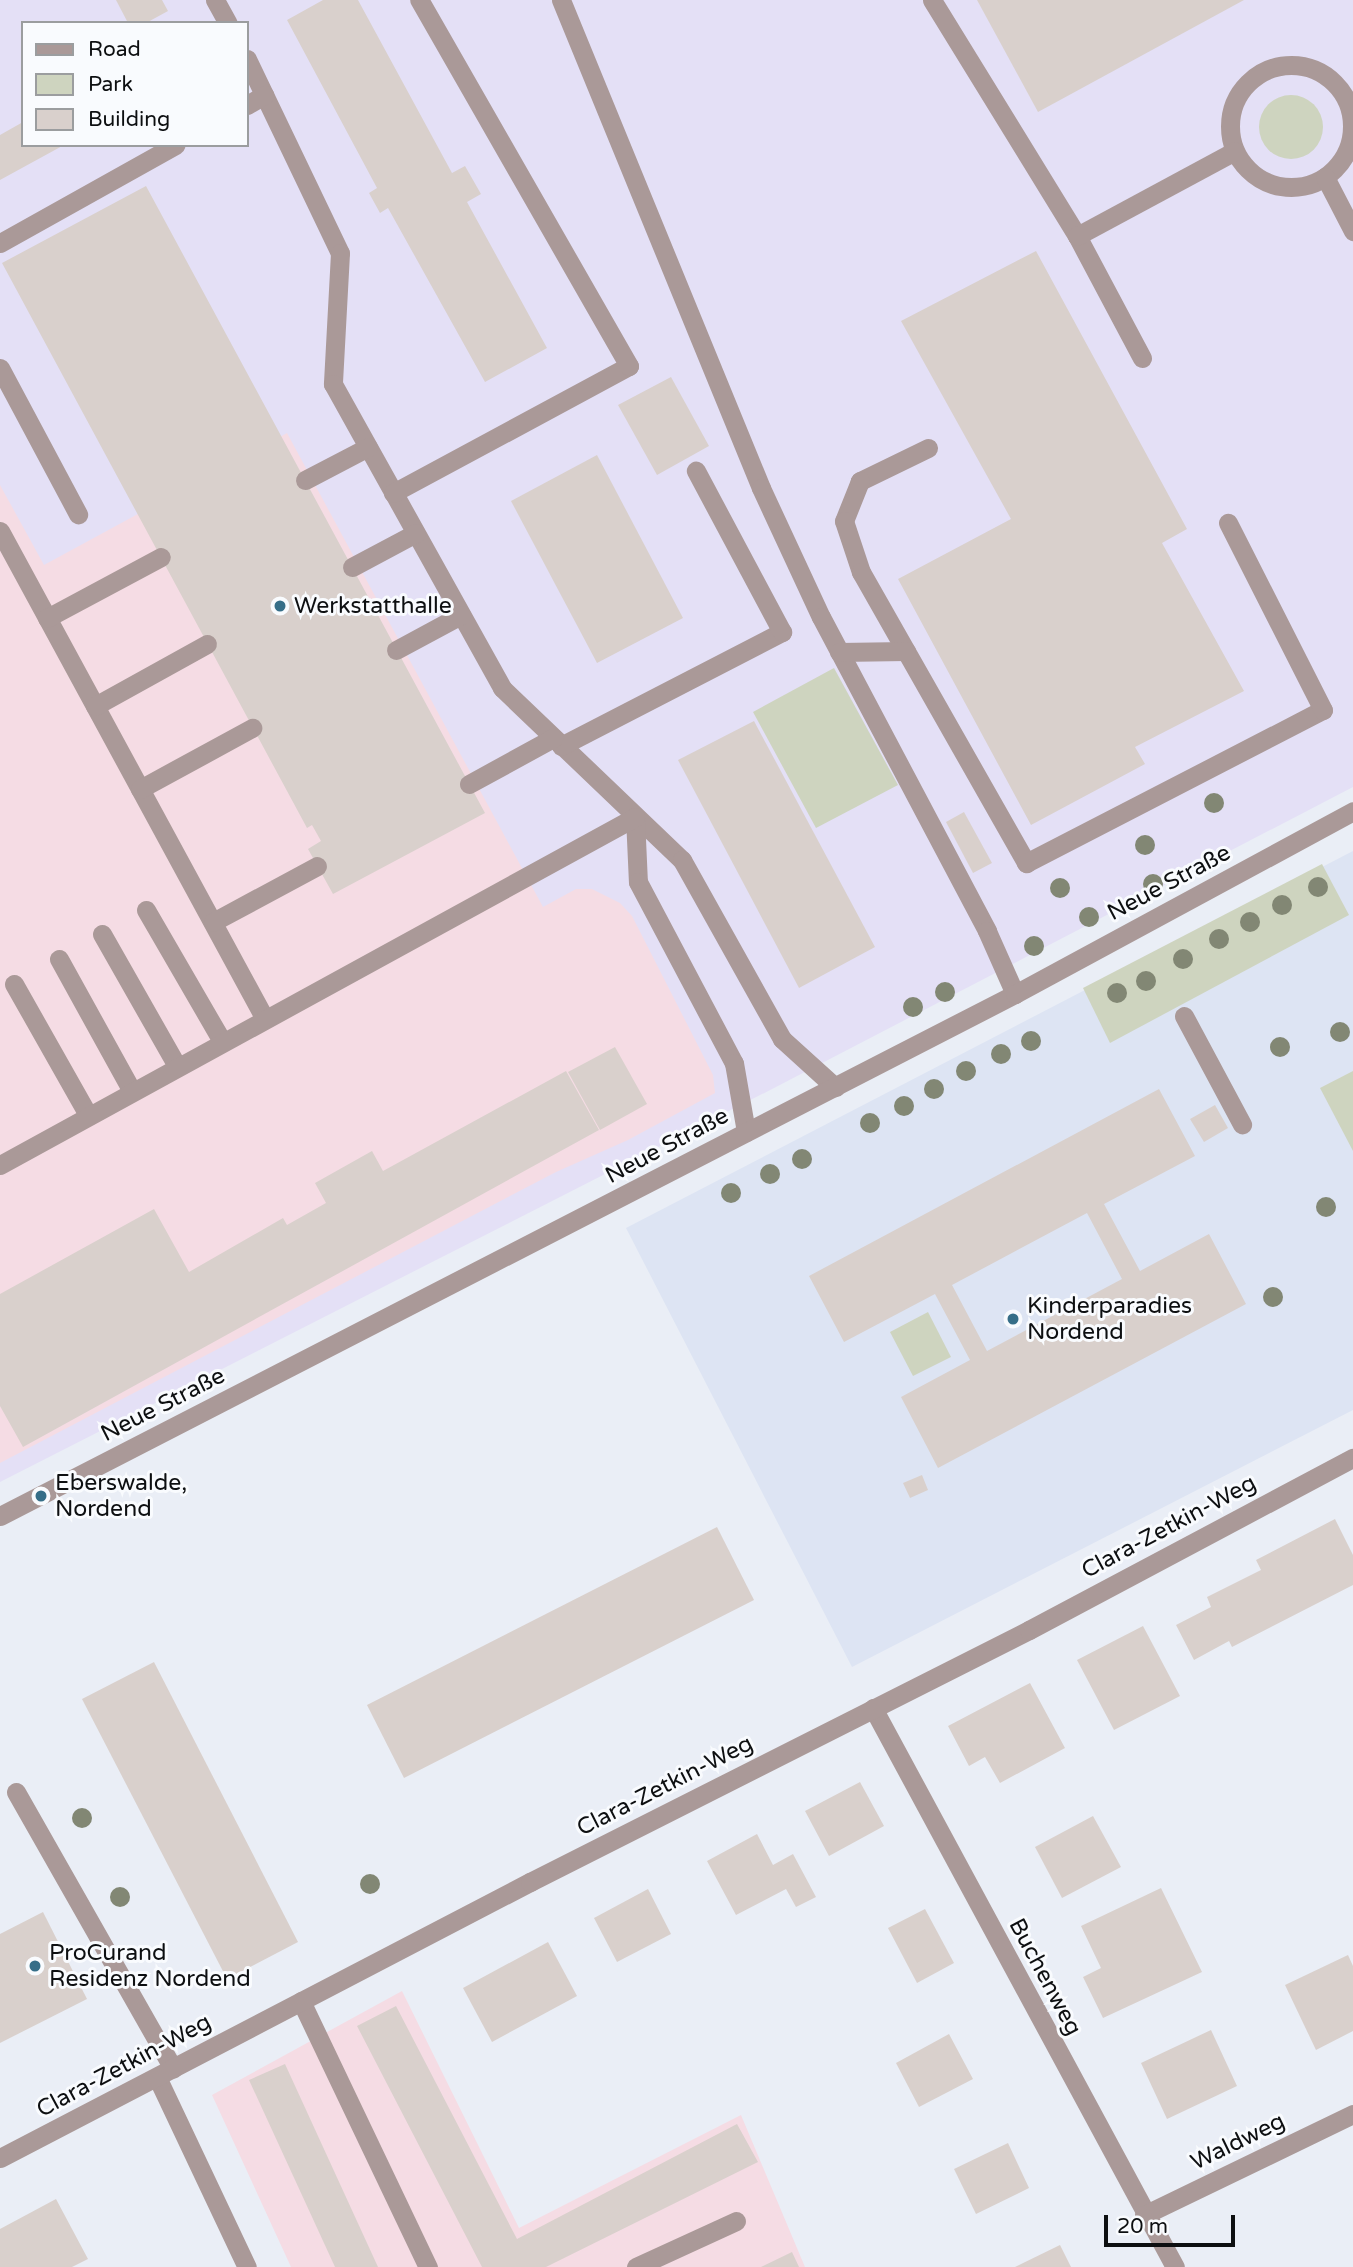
<!DOCTYPE html>
<html>
<head>
<meta charset="utf-8">
<style>
	body { margin:0 }
	#map { position:relative; width:1353px; height:2267px; overflow:hidden; background:#eaeef6; font-family:"Varela Round",sans-serif }
	div>[style] { position:absolute }
	.commercial>* { inset:0; background:#e4e0f6 }
	.industrial>* { inset:0; background:#f5dce4 }
	.built>* { inset:0; background:#dde4f3 }
	.green>* { inset:0; background:#ced4bf }
	.round { border-radius:50% }
	.building>* { inset:0; background:#d9d0cc }
	.service>* { height:19px; margin:-9.5px; padding:0 9.5px; transform-origin:9.5px; border-radius:9.5px; background:#aa9998 }
	.service>.ring { margin:-9.5px; padding:0; box-sizing:content-box; background:none; border:19px solid #aa9998; border-radius:50% }
	.minor>* { height:19px; margin:-9.5px; padding:0 9.5px; transform-origin:9.5px; border-radius:9.5px; background:#aa9998 }
	.trees>* { width:20px; height:20px; margin:-10px; border-radius:50%; background:#828774 }
	.dots>* { width:19px; height:19px; translate:-50% -50%; box-sizing:border-box; border:4px solid #f9fbfe; border-radius:50% }
	span { translate:-50% -50%; white-space:nowrap; text-align:center; line-height:1.15; -webkit-text-stroke:6px #f9fbfe; paint-order:stroke }
	.poi-label { font-size:23px; color:#0d0f11 }
	.left { translate:0 -50%; text-align:left }
	.street-label { font-size:23px; color:#0d0f11 }
	.legend { position:absolute; left:21px; top:21px; width:228px; height:126px; box-sizing:border-box; background:#f9fbfe; border:2px solid #9b9d9f; margin:0; padding:9px 12px; list-style:none; font-size:21px; color:#0d0f11 }
	.legend li { display:flex; align-items:center; gap:14px; height:35px }
	.legend b { width:35px; border:2px solid #9b9d9f }
	.scale { position:absolute; left:1104px; top:2215px; width:131px; height:32px; box-sizing:border-box; border:4px solid #0d0f11; border-top:0; padding-left:9px; font-size:21px; line-height:24px; white-space:nowrap; color:#0d0f11; -webkit-text-stroke:5px #f9fbfe; paint-order:stroke }
</style>
</head>
<body>
<div id="map">
	<div class="commercial">
		<i style="clip-path:polygon(evenodd,0 0,1353px 0,1353px 787px,776px 1087px,0 1482px,0 0,23px 23px,247px 23px,247px 145px,23px 145px,23px 23px)"></i>
	</div>
	<div class="industrial">
		<i style="clip-path:polygon(287px 433px,543px 907px,576px 889px,592px 889px,620px 903px,632px 916px,713px 1075px,715px 1093px,628px 1140px,556px 1172px,0 1463px,0 485px,44px 565px)"></i>
		<i style="clip-path:polygon(402px 1991px,519px 2228px,741px 2115px,805px 2267px,291px 2267px,212px 2095px)"></i>
	</div>
	<div class="built">
		<i style="clip-path:polygon(1353px 851px,1353px 1410px,852px 1667px,626px 1228px)"></i>
	</div>
	<div class="green">
		<i class="round" style="left:1259px;top:95px;width:64px;height:64px"></i>
		<i style="clip-path:polygon(834px 668px,898px 785px,816px 828px,753px 712px)"></i>
		<i style="clip-path:polygon(1322px 864px,1349px 915px,1110px 1043px,1083px 988px)"></i>
		<i style="clip-path:polygon(1353px 1071px,1353px 1151px,1320px 1088px)"></i>
		<i style="clip-path:polygon(928px 1312px,951px 1357px,913px 1376px,890px 1332px)"></i>
	</div>
	<div class="building">
		<i style="clip-path:polygon(116px 0,162px 0,168px 11px,146px 23px,128px 23px)"></i>
		<i style="clip-path:polygon(323px 0,358px 0,452px 173px,465px 166px,481px 194px,467px 202px,547px 348px,485px 382px,388px 208px,380px 213px,369px 193px,377px 188px,287px 20px)"></i>
		<i style="clip-path:polygon(977px 0,1244px 0,1038px 112px)"></i>
		<i style="clip-path:polygon(23px 122px,23px 145px,64px 145px,0 180px,0 135px)"></i>
		<i style="clip-path:polygon(146px 186px,485px 813px,333px 894px,308px 849px,321px 841px,312px 825px,307px 828px,2px 263px)"></i>
		<i style="clip-path:polygon(1036px 251px,1187px 529px,1162px 543px,1244px 691px,1135px 747px,1145px 764px,1031px 825px,898px 579px,1011px 519px,901px 321px)"></i>
		<i style="clip-path:polygon(671px 377px,709px 446px,657px 475px,618px 405px)"></i>
		<i style="clip-path:polygon(597px 455px,683px 618px,597px 663px,511px 501px)"></i>
		<i style="clip-path:polygon(754px 721px,875px 947px,799px 988px,678px 760px)"></i>
		<i style="clip-path:polygon(964px 812px,992px 863px,973px 873px,946px 822px)"></i>
		<i style="clip-path:polygon(615px 1047px,647px 1104px,600px 1130px,568px 1072px)"></i>
		<i style="clip-path:polygon(566px 1071px,599px 1130px,23px 1447px,0 1406px,0 1294px,154px 1209px,189px 1272px,283px 1218px,287px 1225px,326px 1203px,315px 1183px,372px 1151px,383px 1171px)"></i>
		<i style="clip-path:polygon(evenodd,1159px 1089px,1195px 1156px,1104px 1204px,1140px 1271px,1209px 1234px,1246px 1304px,938px 1468px,901px 1397px,970px 1360px,935px 1294px,844px 1342px,809px 1276px,1159px 1089px,1087px 1213px,1122px 1279px,987px 1351px,952px 1285px,1087px 1213px)"></i>
		<i style="clip-path:polygon(1215px 1105px,1228px 1128px,1204px 1142px,1190px 1119px)"></i>
		<i style="clip-path:polygon(922px 1475px,928px 1490px,910px 1498px,903px 1483px)"></i>
		<i style="clip-path:polygon(1335px 1519px,1353px 1555px,1353px 1585px,1232px 1647px,1229px 1641px,1194px 1660px,1176px 1625px,1211px 1607px,1207px 1597px,1261px 1570px,1256px 1560px)"></i>
		<i style="clip-path:polygon(717px 1527px,754px 1600px,404px 1778px,367px 1705px)"></i>
		<i style="clip-path:polygon(1143px 1626px,1180px 1696px,1114px 1730px,1077px 1660px)"></i>
		<i style="clip-path:polygon(154px 1662px,298px 1942px,227px 1979px,82px 1699px)"></i>
		<i style="clip-path:polygon(1030px 1683px,1065px 1748px,1000px 1783px,985px 1757px,969px 1766px,948px 1726px)"></i>
		<i style="clip-path:polygon(860px 1782px,884px 1826px,829px 1856px,805px 1811px)"></i>
		<i style="clip-path:polygon(1093px 1816px,1121px 1867px,1062px 1898px,1035px 1847px)"></i>
		<i style="clip-path:polygon(757px 1834px,773px 1865px,793px 1854px,816px 1897px,796px 1907px,786px 1889px,736px 1915px,707px 1861px)"></i>
		<i style="clip-path:polygon(1161px 1888px,1202px 1972px,1103px 2018px,1083px 1977px,1101px 1968px,1081px 1926px)"></i>
		<i style="clip-path:polygon(648px 1889px,671px 1934px,617px 1962px,594px 1918px)"></i>
		<i style="clip-path:polygon(925px 1909px,954px 1963px,917px 1983px,888px 1928px)"></i>
		<i style="clip-path:polygon(43px 1912px,87px 1999px,0 2043px,0 1934px)"></i>
		<i style="clip-path:polygon(548px 1942px,577px 1996px,492px 2042px,463px 1988px)"></i>
		<i style="clip-path:polygon(1348px 1955px,1353px 1966px,1353px 2031px,1316px 2050px,1285px 1985px)"></i>
		<i style="clip-path:polygon(396px 2006px,517px 2239px,737px 2124px,758px 2162px,546px 2267px,482px 2267px,357px 2026px)"></i>
		<i style="clip-path:polygon(1211px 2030px,1237px 2086px,1167px 2119px,1141px 2063px)"></i>
		<i style="clip-path:polygon(949px 2034px,973px 2079px,919px 2107px,896px 2063px)"></i>
		<i style="clip-path:polygon(285px 2064px,378px 2267px,335px 2267px,249px 2080px)"></i>
		<i style="clip-path:polygon(1008px 2143px,1029px 2188px,976px 2214px,954px 2169px)"></i>
		<i style="clip-path:polygon(56px 2199px,88px 2259px,72px 2267px,0 2267px,0 2229px)"></i>
		<i style="clip-path:polygon(1060px 2245px,1071px 2267px,1015px 2267px)"></i>
		<i style="clip-path:polygon(792px 2252px,799px 2267px,761px 2267px)"></i>
	</div>
	<div class="service">
		<i style="left:215px;top:0;width:26px;rotate:61deg"></i>
		<i style="left:561px;top:0;width:527px;rotate:67.71deg"></i>
		<i style="left:761px;top:488px;width:142px;rotate:65.1deg"></i>
		<i style="left:821px;top:617px;width:355px;rotate:62.1deg"></i>
		<i style="left:987px;top:931px;width:69px;rotate:66deg"></i>
		<i style="left:932px;top:0;width:277px;rotate:58.4deg"></i>
		<i style="left:247px;top:59px;width:215px;rotate:64.4deg"></i>
		<i style="left:340px;top:253px;width:131px;rotate:93.1deg"></i>
		<i style="left:333px;top:384px;width:348px;rotate:60.9deg"></i>
		<i style="left:502px;top:688px;width:249px;rotate:43.7deg"></i>
		<i style="left:682px;top:860px;width:205px;rotate:60.8deg"></i>
		<i style="left:782px;top:1039px;width:72px;rotate:42.2deg"></i>
		<i class="ring" style="left:1230px;top:65px;width:103px;height:103px"></i>
		<i style="left:247px;top:105px;width:20px;rotate:-30deg"></i>
		<i style="left:1325px;top:177px;width:61px;rotate:62.6deg"></i>
		<i style="left:0;top:243px;width:201px;rotate:-29.2deg"></i>
		<i style="left:1142px;top:358px;width:138px;rotate:-118deg"></i>
		<i style="left:1077px;top:236px;width:179px;rotate:-28.3deg"></i>
		<i style="left:0;top:368px;width:166px;rotate:61.9deg"></i>
		<i style="left:928px;top:448px;width:76px;rotate:154.1deg"></i>
		<i style="left:860px;top:481px;width:43px;rotate:111.8deg"></i>
		<i style="left:844px;top:521px;width:54px;rotate:71.6deg"></i>
		<i style="left:861px;top:572px;width:335px;rotate:60.4deg"></i>
		<i style="left:1026px;top:863px;width:334px;rotate:-27.3deg"></i>
		<i style="left:1323px;top:710px;width:210px;rotate:-116.9deg"></i>
		<i style="left:305px;top:480px;width:71px;rotate:-27.6deg"></i>
		<i style="left:393px;top:493px;width:268px;rotate:-28.3deg"></i>
		<i style="left:629px;top:366px;width:422px;rotate:-119.8deg"></i>
		<i style="left:0;top:531px;width:555px;rotate:61.5deg"></i>
		<i style="left:352px;top:567px;width:72px;rotate:-28deg"></i>
		<i style="left:47px;top:618px;width:129px;rotate:-28.2deg"></i>
		<i style="left:396px;top:650px;width:74px;rotate:-28.3deg"></i>
		<i style="left:839px;top:652px;width:67px;rotate:-0.9deg"></i>
		<i style="left:95px;top:706px;width:128px;rotate:-29deg"></i>
		<i style="left:561px;top:746px;width:249px;rotate:-27.3deg"></i>
		<i style="left:782px;top:632px;width:183px;rotate:-118.1deg"></i>
		<i style="left:469px;top:784px;width:96px;rotate:-28.7deg"></i>
		<i style="left:140px;top:789px;width:128px;rotate:-28.6deg"></i>
		<i style="left:635px;top:817px;width:65px;rotate:87.4deg"></i>
		<i style="left:638px;top:882px;width:205px;rotate:62.1deg"></i>
		<i style="left:734px;top:1063px;width:70px;rotate:80.1deg"></i>
		<i style="left:146px;top:910px;width:151px;rotate:59.9deg"></i>
		<i style="left:213px;top:922px;width:118px;rotate:-28.3deg"></i>
		<i style="left:102px;top:934px;width:152px;rotate:60.4deg"></i>
		<i style="left:59px;top:959px;width:151px;rotate:61.1deg"></i>
		<i style="left:14px;top:984px;width:150px;rotate:60.5deg"></i>
		<i style="left:1184px;top:1016px;width:123px;rotate:61.8deg"></i>
		<i style="left:0;top:1165px;width:724px;rotate:-28.72deg"></i>
		<i style="left:16px;top:1792px;width:318px;rotate:60.4deg"></i>
		<i style="left:301px;top:2001px;width:295px;rotate:64.5deg"></i>
		<i style="left:636px;top:2267px;width:110px;rotate:-24.7deg"></i>
	</div>
	<div class="minor">
		<i style="left:0;top:1516px;width:1141px;rotate:-27.22deg"></i>
		<i style="left:1015px;top:994px;width:384px;rotate:-28.4deg"></i>
		<i style="left:873px;top:1708px;width:635px;rotate:61.62deg"></i>
		<i style="left:157px;top:2077px;width:210px;rotate:64.7deg"></i>
		<i style="left:0;top:2158px;width:598px;rotate:-27.51deg"></i>
		<i style="left:530px;top:1882px;width:559px;rotate:-26.79deg"></i>
		<i style="left:1029px;top:1630px;width:367px;rotate:-28deg"></i>
		<i style="left:1144px;top:2215px;width:232px;rotate:-25.8deg"></i>
	</div>
	<div class="trees">
		<i style="left:1214px;top:803px"></i>
		<i style="left:1145px;top:845px"></i>
		<i style="left:1153px;top:884px"></i>
		<i style="left:1318px;top:887px"></i>
		<i style="left:1060px;top:888px"></i>
		<i style="left:1282px;top:905px"></i>
		<i style="left:1089px;top:917px"></i>
		<i style="left:1250px;top:922px"></i>
		<i style="left:1219px;top:939px"></i>
		<i style="left:1034px;top:946px"></i>
		<i style="left:1183px;top:959px"></i>
		<i style="left:1146px;top:981px"></i>
		<i style="left:945px;top:992px"></i>
		<i style="left:1117px;top:993px"></i>
		<i style="left:913px;top:1007px"></i>
		<i style="left:1340px;top:1032px"></i>
		<i style="left:1031px;top:1041px"></i>
		<i style="left:1280px;top:1047px"></i>
		<i style="left:1001px;top:1054px"></i>
		<i style="left:966px;top:1071px"></i>
		<i style="left:934px;top:1089px"></i>
		<i style="left:904px;top:1106px"></i>
		<i style="left:870px;top:1123px"></i>
		<i style="left:802px;top:1159px"></i>
		<i style="left:770px;top:1174px"></i>
		<i style="left:731px;top:1193px"></i>
		<i style="left:1326px;top:1207px"></i>
		<i style="left:1273px;top:1297px"></i>
		<i style="left:82px;top:1818px"></i>
		<i style="left:370px;top:1884px"></i>
		<i style="left:120px;top:1897px"></i>
	</div>
	<div class="dots">
		<i style="left:280px;top:606px;background:#366e88"></i>
		<i style="left:1013px;top:1319px;background:#366e88"></i>
		<i style="left:41px;top:1496px;background:#366e88"></i>
		<i style="left:35px;top:1966px;background:#366e88"></i>
	</div>
	<div class="poi-label">
		<span class="left" style="left:294px;top:606px">Werkstatthalle</span>
		<span class="left" style="left:1027px;top:1319px">Kinderparadies<br>Nordend</span>
		<span class="left" style="left:55px;top:1496px">Eberswalde,<br>Nordend</span>
		<span class="left" style="left:49px;top:1966px">ProCurand<br>Residenz Nordend</span>
	</div>
	<div class="street-label">
		<span style="left:1169px;top:883px;rotate:-28deg">Neue Straße</span>
		<span style="left:667px;top:1146px;rotate:-28deg">Neue Straße</span>
		<span style="left:163px;top:1405px;rotate:-27deg">Neue Straße</span>
		<span style="left:1169px;top:1527px;rotate:-28deg">Clara-Zetkin-Weg</span>
		<span style="left:665px;top:1786px;rotate:-27deg">Clara-Zetkin-Weg</span>
		<span style="left:1045px;top:1977px;rotate:62deg">Buchenweg</span>
		<span style="left:124px;top:2066px;rotate:-28deg">Clara-Zetkin-Weg</span>
		<span style="left:1238px;top:2142px;rotate:-26deg">Waldweg</span>
	</div>
	<ul class="legend">
	<li><b style="height:9px;background:#aa9998"></b>Road</li>
	<li><b style="height:19px;background:#ced4bf"></b>Park</li>
	<li><b style="height:19px;background:#d9d0cc"></b>Building</li>
	</ul>
	<div class="scale">20 m</div>
</div>
</body>
</html>
